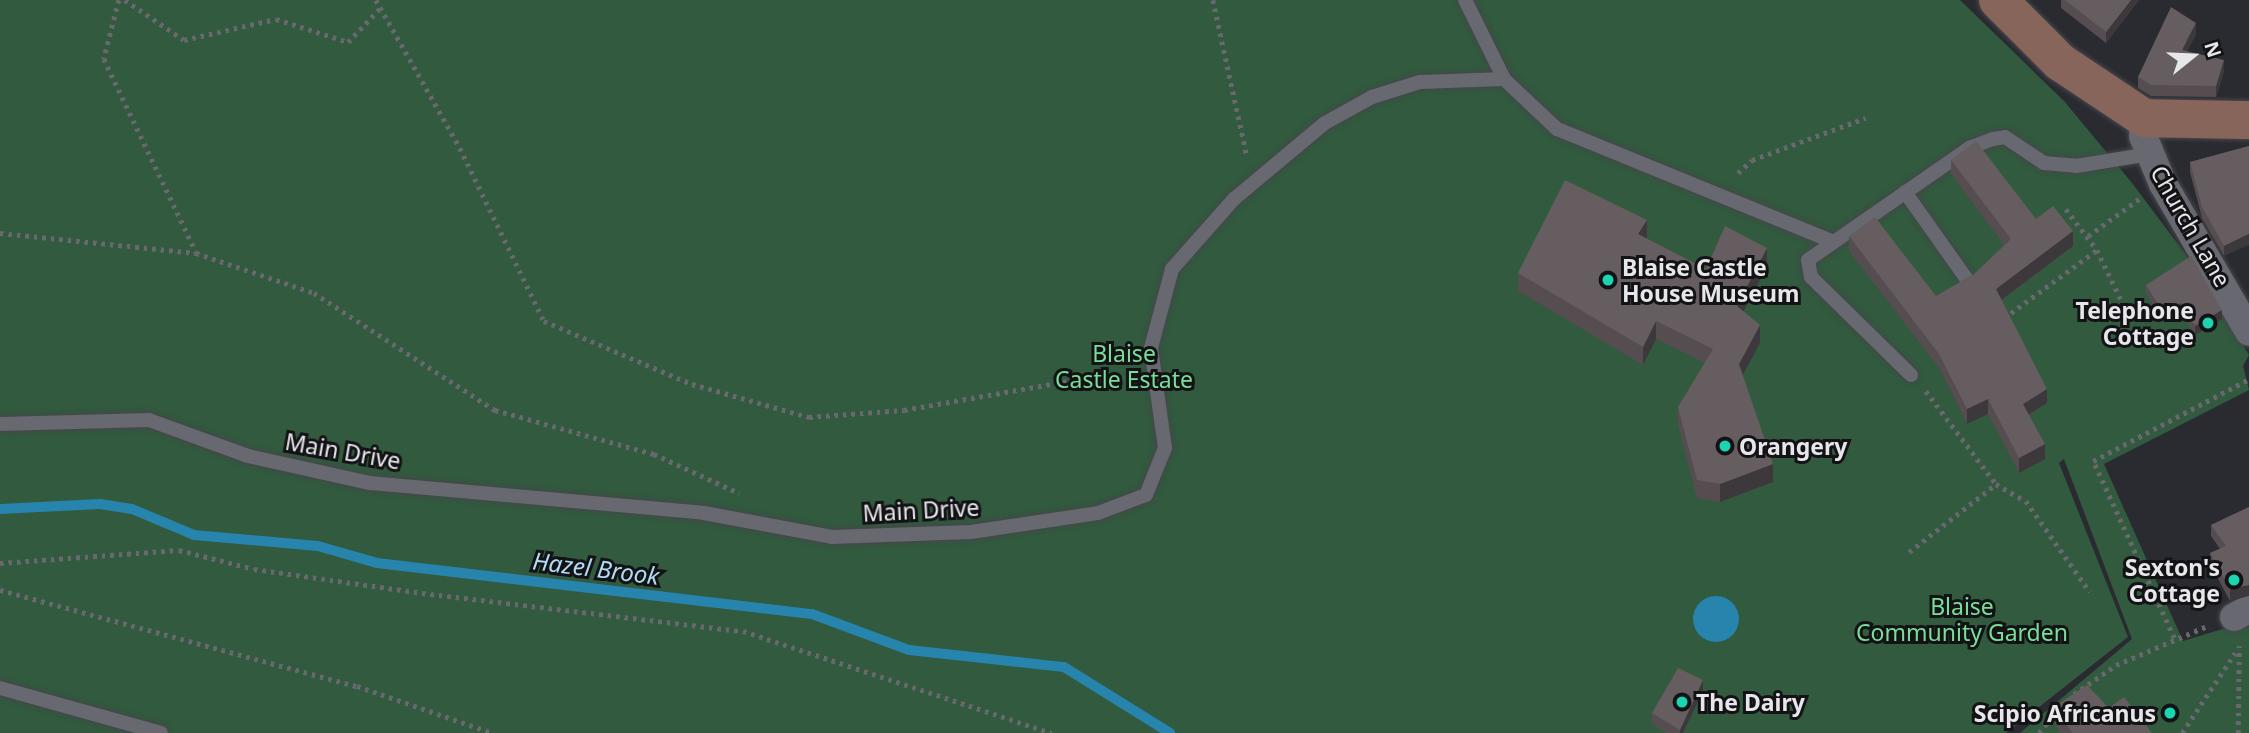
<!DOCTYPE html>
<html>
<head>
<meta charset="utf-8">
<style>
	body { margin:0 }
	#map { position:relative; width:2249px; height:733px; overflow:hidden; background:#2a2a31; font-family:"Noto Sans",sans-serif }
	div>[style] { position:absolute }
	.green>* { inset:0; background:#315a3e }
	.water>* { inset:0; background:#2684ad }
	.round { border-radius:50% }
	.stream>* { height:10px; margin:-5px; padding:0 5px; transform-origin:5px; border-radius:5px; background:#2684ad }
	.path>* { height:4.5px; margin-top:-2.25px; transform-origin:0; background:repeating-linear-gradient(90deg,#68686e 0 3.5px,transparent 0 8.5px) }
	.roads { filter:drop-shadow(0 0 2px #46464b) drop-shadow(0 0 2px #46464b) }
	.service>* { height:14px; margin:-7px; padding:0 7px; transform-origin:7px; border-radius:7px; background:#686871 }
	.minor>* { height:28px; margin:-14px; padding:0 14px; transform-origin:14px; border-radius:14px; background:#686871 }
	.secondary>* { height:38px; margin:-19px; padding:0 19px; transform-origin:19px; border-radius:19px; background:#87655b }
	.wall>* { inset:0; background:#554d50 }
	.shaded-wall>* { inset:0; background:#3d383c }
	.building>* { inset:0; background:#655d60 }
	.dots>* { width:19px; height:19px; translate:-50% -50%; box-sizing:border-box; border:4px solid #131316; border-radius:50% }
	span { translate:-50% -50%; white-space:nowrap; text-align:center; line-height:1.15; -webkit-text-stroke:6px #131316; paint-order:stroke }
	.street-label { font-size:23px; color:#e6e6eb }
	.poi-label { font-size:23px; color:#e6e6eb; font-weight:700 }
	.left { translate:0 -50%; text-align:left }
	.right { translate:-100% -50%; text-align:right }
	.park-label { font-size:23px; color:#7add99 }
	.water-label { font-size:24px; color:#b1dbf2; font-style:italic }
	.north { position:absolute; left:2158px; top:21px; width:70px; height:70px; -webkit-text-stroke:5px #131316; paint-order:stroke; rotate:72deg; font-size:19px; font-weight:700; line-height:28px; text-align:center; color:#e6e6eb }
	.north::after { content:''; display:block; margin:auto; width:24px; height:32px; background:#e6e6eb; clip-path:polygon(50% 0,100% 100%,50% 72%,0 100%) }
</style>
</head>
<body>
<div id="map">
	<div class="green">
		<i style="clip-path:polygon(0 0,1960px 0,2064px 101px,2132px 183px,2202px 276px,2249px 355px,2243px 366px,2249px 390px,2104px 464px,2183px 641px,2249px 621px,2249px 733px,2020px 733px,2132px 639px,2064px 459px,2059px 463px,2128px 637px,2006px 733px,0 733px)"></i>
	</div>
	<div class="water">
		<i class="round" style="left:1693px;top:596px;width:46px;height:46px"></i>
	</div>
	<div class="stream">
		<i style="left:0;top:509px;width:100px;rotate:-2.9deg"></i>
		<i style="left:100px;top:504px;width:32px;rotate:9deg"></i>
		<i style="left:132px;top:509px;width:67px;rotate:22.8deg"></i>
		<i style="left:194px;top:535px;width:124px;rotate:5.1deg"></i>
		<i style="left:318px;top:546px;width:61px;rotate:16.1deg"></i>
		<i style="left:377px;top:563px;width:438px;rotate:6.7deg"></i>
		<i style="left:812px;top:614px;width:103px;rotate:20.4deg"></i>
		<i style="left:909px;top:650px;width:156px;rotate:6.3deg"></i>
		<i style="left:1064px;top:667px;width:125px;rotate:31.9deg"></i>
	</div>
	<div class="path">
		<i style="left:119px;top:0;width:61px;rotate:104.3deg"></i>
		<i style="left:104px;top:59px;width:214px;rotate:64.5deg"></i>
		<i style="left:125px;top:0;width:71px;rotate:34.1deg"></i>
		<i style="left:184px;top:40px;width:94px;rotate:-12.9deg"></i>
		<i style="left:276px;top:19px;width:76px;rotate:17.7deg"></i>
		<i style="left:348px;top:42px;width:50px;rotate:-46.6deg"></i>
		<i style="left:376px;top:0;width:170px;rotate:60.4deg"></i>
		<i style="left:460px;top:148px;width:192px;rotate:64.1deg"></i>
		<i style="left:544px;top:321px;width:161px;rotate:23.1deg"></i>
		<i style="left:692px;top:384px;width:122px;rotate:15.8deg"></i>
		<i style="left:809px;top:417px;width:95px;rotate:-4.2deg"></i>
		<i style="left:904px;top:410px;width:202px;rotate:-10deg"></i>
		<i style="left:1103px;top:375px;width:30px;rotate:14deg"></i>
		<i style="left:1213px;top:0;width:160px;rotate:77.7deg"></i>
		<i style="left:1738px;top:173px;width:19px;rotate:-43deg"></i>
		<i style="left:1752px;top:160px;width:121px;rotate:-20.4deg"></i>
		<i style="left:2066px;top:209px;width:51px;rotate:52.9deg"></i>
		<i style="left:2097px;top:250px;width:73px;rotate:64.1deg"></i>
		<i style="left:0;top:233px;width:197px;rotate:5.8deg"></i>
		<i style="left:196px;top:253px;width:125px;rotate:18.7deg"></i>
		<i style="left:314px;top:293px;width:216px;rotate:32.9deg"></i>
		<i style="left:495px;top:410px;width:165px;rotate:15.5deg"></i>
		<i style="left:654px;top:454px;width:94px;rotate:24.6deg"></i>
		<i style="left:2088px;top:236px;width:63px;rotate:-36deg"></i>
		<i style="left:2004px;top:318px;width:115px;rotate:-36.2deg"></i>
		<i style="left:1926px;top:391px;width:116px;rotate:53deg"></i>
		<i style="left:1996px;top:484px;width:34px;rotate:30deg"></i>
		<i style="left:2026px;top:501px;width:111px;rotate:54.9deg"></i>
		<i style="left:1909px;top:552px;width:110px;rotate:-38deg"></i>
		<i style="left:0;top:563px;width:179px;rotate:-4.2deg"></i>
		<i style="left:179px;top:550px;width:77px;rotate:14.2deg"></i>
		<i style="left:254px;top:569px;width:170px;rotate:8.1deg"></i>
		<i style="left:422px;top:593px;width:323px;rotate:6.8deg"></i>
		<i style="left:743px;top:631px;width:325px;rotate:18.3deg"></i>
		<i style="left:0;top:590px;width:370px;rotate:15.1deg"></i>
		<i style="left:357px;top:686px;width:144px;rotate:19.1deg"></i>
		<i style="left:2174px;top:638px;width:195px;rotate:-114.6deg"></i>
		<i style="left:2093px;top:461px;width:176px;rotate:-27.7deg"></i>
		<i style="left:2074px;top:694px;width:51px;rotate:-34.6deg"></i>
		<i style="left:2116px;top:665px;width:97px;rotate:-23.1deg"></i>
		<i style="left:2039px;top:733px;width:34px;rotate:-52deg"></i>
		<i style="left:2182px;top:733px;width:96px;rotate:-56.5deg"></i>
		<i style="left:2238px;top:733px;width:87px;rotate:-89.3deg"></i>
	</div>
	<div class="roads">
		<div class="service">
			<i style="left:1465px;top:0;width:88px;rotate:63.7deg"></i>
			<i style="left:1905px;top:192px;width:109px;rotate:54.7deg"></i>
			<i style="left:1911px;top:375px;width:140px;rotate:-135.6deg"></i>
			<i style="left:1811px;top:277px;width:17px;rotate:-100deg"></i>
			<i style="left:1808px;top:260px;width:196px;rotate:-34.8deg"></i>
			<i style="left:1969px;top:148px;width:26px;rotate:-21deg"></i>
			<i style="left:1993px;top:139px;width:12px;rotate:-9deg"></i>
			<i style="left:2005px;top:137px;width:47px;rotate:33.7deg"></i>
			<i style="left:2044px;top:163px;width:32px;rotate:5deg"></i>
			<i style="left:2076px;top:166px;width:74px;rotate:-9.3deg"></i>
			<i style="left:0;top:424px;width:149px;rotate:-1.5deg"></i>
			<i style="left:149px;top:420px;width:105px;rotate:20deg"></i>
			<i style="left:248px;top:456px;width:125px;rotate:12.5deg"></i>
			<i style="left:370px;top:483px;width:335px;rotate:5.1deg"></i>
			<i style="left:704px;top:513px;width:130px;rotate:10.6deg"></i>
			<i style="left:832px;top:537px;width:139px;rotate:-2.1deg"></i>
			<i style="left:971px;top:532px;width:128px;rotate:-8.5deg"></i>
			<i style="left:1098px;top:513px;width:51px;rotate:-20.6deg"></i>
			<i style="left:1146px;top:495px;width:51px;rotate:-68deg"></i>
			<i style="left:1165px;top:448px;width:101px;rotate:-98deg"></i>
			<i style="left:1151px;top:348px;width:82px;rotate:-75.1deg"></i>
			<i style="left:1172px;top:269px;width:94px;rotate:-48.5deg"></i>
			<i style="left:1234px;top:199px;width:119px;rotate:-39.9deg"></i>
			<i style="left:1325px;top:123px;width:54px;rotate:-29deg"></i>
			<i style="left:1372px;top:97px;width:50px;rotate:-17.4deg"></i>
			<i style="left:1420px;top:82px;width:84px;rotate:-2deg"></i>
			<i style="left:1504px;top:79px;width:73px;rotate:43.3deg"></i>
			<i style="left:1557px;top:129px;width:296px;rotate:22.2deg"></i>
			<i style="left:0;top:688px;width:167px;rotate:15.6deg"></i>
		</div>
		<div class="minor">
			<i style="left:2144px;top:118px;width:18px;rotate:93deg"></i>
			<i style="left:2143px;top:136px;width:52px;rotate:67.4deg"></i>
			<i style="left:2163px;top:184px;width:171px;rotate:59.8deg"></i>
			<i style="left:2234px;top:617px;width:17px;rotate:-28deg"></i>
		</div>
		<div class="secondary">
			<i style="left:1998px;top:0;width:88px;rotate:45deg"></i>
			<i style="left:2060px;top:62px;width:101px;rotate:33.7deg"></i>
			<i style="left:2144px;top:118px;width:105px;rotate:1.1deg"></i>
		</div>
	</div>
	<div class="wall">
		<i style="clip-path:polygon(2061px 0,2139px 0,2106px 43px,2061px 8px)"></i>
		<i style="clip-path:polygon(2196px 34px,2187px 51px,2224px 71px,2216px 97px,2151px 96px,2138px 88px,2138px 77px)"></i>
		<i style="clip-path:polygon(2249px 146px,2224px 256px,2202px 218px,2190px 172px,2190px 162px)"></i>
		<i style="clip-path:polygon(1951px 160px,2073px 246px,2002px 300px,2047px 403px,2029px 415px,2045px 459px,2019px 473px,1988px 414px,1967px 424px,1939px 368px,1849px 251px,1849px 236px,1936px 296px,1974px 274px,2004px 245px,1951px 174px)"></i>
		<i style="clip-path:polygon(1646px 238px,1706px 269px,1767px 266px,1743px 311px,1760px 343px,1742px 375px,1773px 482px,1720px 502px,1697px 498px,1678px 425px,1678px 407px,1705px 363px,1656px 339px,1643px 365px,1518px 291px,1518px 273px)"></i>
		<i style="clip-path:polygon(2146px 285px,2222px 319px,2195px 335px,2181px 312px,2164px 323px,2146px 294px)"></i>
		<i style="clip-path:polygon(2249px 507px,2230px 601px,2210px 564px,2210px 553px,2220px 549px,2211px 536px,2211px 525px)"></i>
		<i style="clip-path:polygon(1703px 691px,1683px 733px,1667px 733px,1652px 724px,1652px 713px)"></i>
		<i style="clip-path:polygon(2055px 706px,2109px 708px,2152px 733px,2060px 733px,2055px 725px)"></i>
	</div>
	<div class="shaded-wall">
		<i style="clip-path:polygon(2131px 0,2139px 0,2106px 43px,2106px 32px)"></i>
		<i style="clip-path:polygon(2196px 23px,2196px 34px,2182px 61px,2182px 50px)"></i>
		<i style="clip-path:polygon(2224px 60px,2224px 71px,2216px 97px,2216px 86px)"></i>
		<i style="clip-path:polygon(1647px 220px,1647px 238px,1638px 252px,1638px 234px)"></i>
		<i style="clip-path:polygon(2073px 231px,2073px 246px,1996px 304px,1996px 289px)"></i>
		<i style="clip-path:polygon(2249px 234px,2249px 245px,2224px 256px,2224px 246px)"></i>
		<i style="clip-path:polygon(1767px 248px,1767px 266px,1737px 324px,1737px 306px)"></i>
		<i style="clip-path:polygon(2181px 303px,2181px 312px,2164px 323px,2164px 314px)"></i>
		<i style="clip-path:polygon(2222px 310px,2222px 319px,2195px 335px,2195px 326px)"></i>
		<i style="clip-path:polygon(1656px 321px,1656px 339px,1643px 365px,1643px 347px)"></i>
		<i style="clip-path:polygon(1760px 325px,1760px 343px,1739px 382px,1739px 364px)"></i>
		<i style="clip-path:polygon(2047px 389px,2047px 403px,2023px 418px,2023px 404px)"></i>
		<i style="clip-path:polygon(1988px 399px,1988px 414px,1967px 424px,1967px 409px)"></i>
		<i style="clip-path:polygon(2045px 444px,2045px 459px,2019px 473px,2019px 458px)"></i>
		<i style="clip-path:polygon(1773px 464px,1773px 482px,1720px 502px,1720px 484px)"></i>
		<i style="clip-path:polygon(2249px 585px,2249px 596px,2230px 601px,2230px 589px)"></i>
		<i style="clip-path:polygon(1703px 680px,1703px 691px,1683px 733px,1680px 733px,1680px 730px)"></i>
	</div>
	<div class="building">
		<i style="clip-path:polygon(2065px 0,2131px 0,2106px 32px)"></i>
		<i style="clip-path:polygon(2171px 7px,2196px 23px,2182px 50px,2224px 60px,2216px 86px,2151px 85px,2138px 77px)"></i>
		<i style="clip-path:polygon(1976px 141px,2036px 219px,2053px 206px,2073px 231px,1996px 289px,2047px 389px,2023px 404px,2045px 444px,2019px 458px,1988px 399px,1967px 409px,1939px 354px,1849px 236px,1875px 217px,1936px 296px,1974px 274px,2011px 239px,1951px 160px)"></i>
		<i style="clip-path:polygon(2249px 146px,2249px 234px,2224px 246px,2202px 207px,2190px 162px)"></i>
		<i style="clip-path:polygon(1565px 180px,1647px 220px,1638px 234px,1706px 269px,1725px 226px,1767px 248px,1737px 306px,1760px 325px,1739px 364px,1773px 464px,1720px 484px,1697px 480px,1678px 407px,1713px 349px,1656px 321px,1643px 347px,1518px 273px)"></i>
		<i style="clip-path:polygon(2191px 256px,2222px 310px,2195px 326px,2181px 303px,2164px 314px,2146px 285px)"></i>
		<i style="clip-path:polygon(2249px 507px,2249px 585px,2230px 589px,2210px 553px,2226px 546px,2211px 525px)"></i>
		<i style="clip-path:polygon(1678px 668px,1703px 680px,1680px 730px,1652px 713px)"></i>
		<i style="clip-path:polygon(2087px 685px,2109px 708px,2124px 697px,2152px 733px,2072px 733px,2055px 706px)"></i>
	</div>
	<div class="dots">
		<i style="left:1608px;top:280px;background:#1bd5b1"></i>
		<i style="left:2208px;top:323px;background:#1bd5b1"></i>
		<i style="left:1725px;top:446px;background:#1bd5b1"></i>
		<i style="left:2234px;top:580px;background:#1bd5b1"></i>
		<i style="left:1682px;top:702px;background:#1bd5b1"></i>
		<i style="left:2170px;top:713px;background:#1bd5b1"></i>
	</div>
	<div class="street-label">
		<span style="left:2191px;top:226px;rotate:60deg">Church Lane</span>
		<span style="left:343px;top:451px;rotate:10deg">Main Drive</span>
		<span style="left:921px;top:510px;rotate:-3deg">Main Drive</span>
	</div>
	<div class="poi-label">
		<span class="left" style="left:1622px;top:280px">Blaise Castle<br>House Museum</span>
		<span class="right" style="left:2194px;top:323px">Telephone<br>Cottage</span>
		<span class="left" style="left:1739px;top:446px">Orangery</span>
		<span class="right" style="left:2220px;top:580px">Sexton's<br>Cottage</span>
		<span class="left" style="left:1696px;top:702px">The Dairy</span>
		<span class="right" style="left:2156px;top:713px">Scipio Africanus</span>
	</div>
	<div class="park-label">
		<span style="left:1124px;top:366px">Blaise<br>Castle Estate</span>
		<span style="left:1962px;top:619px">Blaise<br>Community Garden</span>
	</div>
	<div class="water-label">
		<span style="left:596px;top:568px;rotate:7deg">Hazel Brook</span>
	</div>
	<div class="north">N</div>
</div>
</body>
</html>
